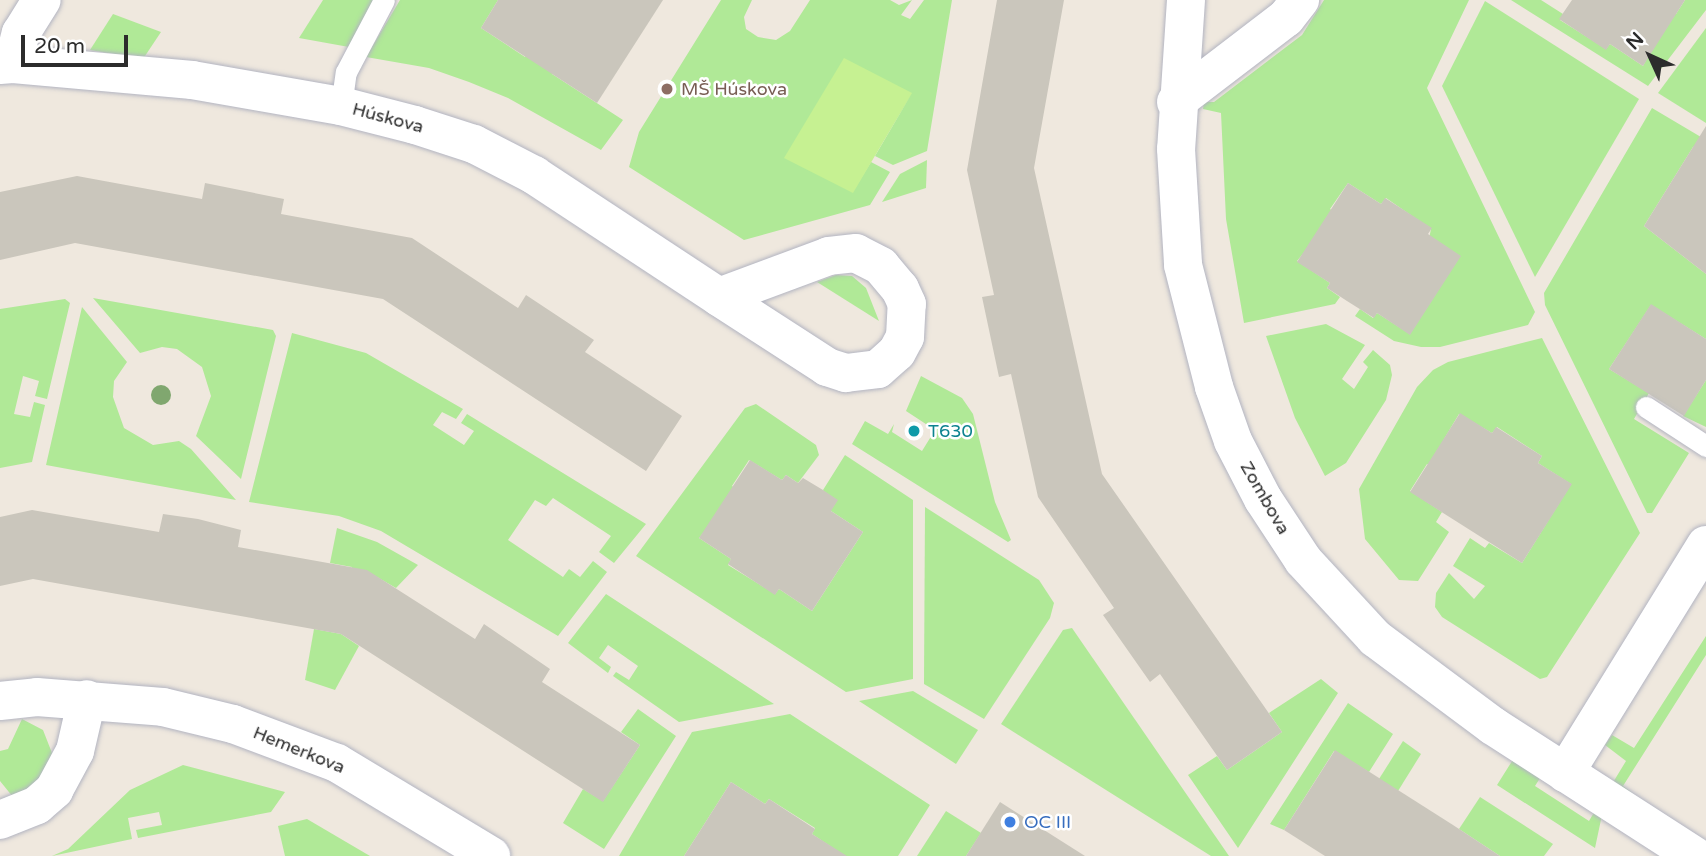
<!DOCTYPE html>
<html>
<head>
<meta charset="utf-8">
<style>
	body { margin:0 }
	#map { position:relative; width:1706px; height:856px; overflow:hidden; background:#efe8de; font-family:"Varela Round",sans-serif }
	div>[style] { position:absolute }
	.green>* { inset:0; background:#b0e997 }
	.pitch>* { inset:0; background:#c6f192 }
	.building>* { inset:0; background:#cac6bc }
	.roads { filter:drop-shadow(0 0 2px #b2b4c1) drop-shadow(0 0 2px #b2b4c1) }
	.lane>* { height:21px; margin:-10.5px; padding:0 10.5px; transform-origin:10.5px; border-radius:10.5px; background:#fff }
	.street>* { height:38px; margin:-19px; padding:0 19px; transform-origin:19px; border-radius:19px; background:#fff }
	.trees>* { width:20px; height:20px; margin:-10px; border-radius:50%; background:#80a76f }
	.dots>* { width:19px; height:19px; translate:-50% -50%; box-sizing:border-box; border:4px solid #fff; border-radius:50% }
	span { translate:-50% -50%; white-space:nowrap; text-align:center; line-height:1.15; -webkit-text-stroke:5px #fff; paint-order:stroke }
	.education-label { font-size:18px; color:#785e54 }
	.left { translate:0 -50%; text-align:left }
	.street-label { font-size:18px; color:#2c2c2c }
	.culture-label { font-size:18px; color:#0d838f }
	.shop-label { font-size:18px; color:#366cbe }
	.north { position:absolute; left:1615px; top:21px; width:70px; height:70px; -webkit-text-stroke:5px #fff; paint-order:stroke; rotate:315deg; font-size:19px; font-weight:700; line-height:28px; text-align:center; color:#2c2c2c }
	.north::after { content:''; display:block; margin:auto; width:24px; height:32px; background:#2c2c2c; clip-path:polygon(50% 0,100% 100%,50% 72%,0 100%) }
	.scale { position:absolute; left:21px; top:35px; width:107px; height:32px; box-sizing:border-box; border:4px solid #2c2c2c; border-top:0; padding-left:9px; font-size:21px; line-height:24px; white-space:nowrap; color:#2c2c2c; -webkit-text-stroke:5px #fff; paint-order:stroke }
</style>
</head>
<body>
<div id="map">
	<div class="green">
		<i style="clip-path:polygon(323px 0,376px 0,349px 47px,299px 38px)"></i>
		<i style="clip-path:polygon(400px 0,498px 0,481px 28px,525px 57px,547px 25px,552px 74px,623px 120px,601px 150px,508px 98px,469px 82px,429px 68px,366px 57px)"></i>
		<i style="clip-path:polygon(721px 0,752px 0,744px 17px,746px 29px,758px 37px,776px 40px,790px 31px,810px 0,890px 0,899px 5px,912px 0,901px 15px,910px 19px,924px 0,952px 0,927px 151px,893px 165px,875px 156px,912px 93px,852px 193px,871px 162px,890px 172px,870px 205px,744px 240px,629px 167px,639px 132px)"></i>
		<i style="clip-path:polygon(1324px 0,1469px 0,1427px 88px,1535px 312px,1528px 325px,1440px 347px,1421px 347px,1394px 341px,1355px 316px,1360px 309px,1373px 318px,1377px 313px,1410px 334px,1431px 229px,1386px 198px,1381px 204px,1348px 183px,1330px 209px,1336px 213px,1297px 261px,1330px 283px,1327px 288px,1340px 297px,1335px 304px,1244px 323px,1226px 219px,1221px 113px,1203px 109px,1204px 102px,1214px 102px,1302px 35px)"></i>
		<i style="clip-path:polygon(1511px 0,1541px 0,1563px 14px,1560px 20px,1606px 49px,1610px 44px,1643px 66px,1671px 11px,1676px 14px,1685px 0,1706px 0,1706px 10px,1648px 86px)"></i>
		<i style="clip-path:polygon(1485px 1px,1639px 99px,1535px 277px,1442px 86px)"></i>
		<i style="clip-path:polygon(113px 14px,161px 32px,143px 59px,90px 50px)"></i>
		<i style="clip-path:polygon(1706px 28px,1706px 123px,1658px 93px)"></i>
		<i style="clip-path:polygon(1652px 108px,1706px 140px,1693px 147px,1644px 226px,1706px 274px,1706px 339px,1651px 305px,1609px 369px,1649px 393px,1634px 419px,1689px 453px,1652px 513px,1647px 513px,1545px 305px,1544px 293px)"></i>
		<i style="clip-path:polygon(927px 160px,926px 188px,882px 202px,900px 174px)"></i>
		<i style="clip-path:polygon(836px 275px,852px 276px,866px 288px,879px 321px,817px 282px)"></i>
		<i style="clip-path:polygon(93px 298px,273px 330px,276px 336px,241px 479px,196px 436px,211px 396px,202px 367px,177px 349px,162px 347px,140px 353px)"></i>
		<i style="clip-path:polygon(65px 299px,70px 303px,47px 399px,35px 396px,39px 381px,23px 376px,14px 414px,30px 417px,34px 402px,45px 405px,32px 462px,0 468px,0 309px)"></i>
		<i style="clip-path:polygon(82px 307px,127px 362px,114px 381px,113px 397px,124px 428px,153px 445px,179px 441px,191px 449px,236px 500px,46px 465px)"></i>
		<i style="clip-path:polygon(1326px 324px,1365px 345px,1342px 379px,1354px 389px,1368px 367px,1363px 362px,1373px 350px,1390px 365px,1392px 375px,1386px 400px,1346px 463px,1325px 476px,1295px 418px,1266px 336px)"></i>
		<i style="clip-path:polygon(292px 333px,366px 353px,463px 409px,456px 419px,442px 412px,433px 425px,464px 445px,474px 431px,461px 423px,467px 414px,646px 524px,614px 563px,599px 552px,611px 536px,553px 498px,546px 506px,535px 500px,508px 540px,563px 577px,569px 569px,580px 577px,593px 561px,607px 572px,558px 636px,381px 531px,339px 516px,249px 502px)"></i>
		<i style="clip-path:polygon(1542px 338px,1640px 533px,1547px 677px,1540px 679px,1442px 617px,1435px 607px,1436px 593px,1449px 573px,1474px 599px,1485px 586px,1453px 566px,1470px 538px,1485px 548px,1489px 543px,1522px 563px,1571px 484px,1538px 463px,1542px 456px,1497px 427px,1492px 433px,1459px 414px,1444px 439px,1434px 467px,1427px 464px,1410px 491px,1442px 512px,1436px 522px,1449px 532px,1418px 581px,1399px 580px,1365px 539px,1359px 489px,1417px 387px,1433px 370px,1448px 362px)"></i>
		<i style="clip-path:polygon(921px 376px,962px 398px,973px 414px,995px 502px,1011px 540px,1008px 542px,852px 444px,865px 421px,888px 434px,894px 424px,892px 432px,922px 451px,935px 430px,906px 411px)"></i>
		<i style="clip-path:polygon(1706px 380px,1706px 427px,1683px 416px)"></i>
		<i style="clip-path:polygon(756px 404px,816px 445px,819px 455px,798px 483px,786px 475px,782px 480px,749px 460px,732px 486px,738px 490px,699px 538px,731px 559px,728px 565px,775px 594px,779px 589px,812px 611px,863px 532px,831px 511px,823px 490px,845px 455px,913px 500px,913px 679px,846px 692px,636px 556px,745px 408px)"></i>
		<i style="clip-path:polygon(925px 507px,1039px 580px,1054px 603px,1050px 618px,984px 719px,924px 684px)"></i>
		<i style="clip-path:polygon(337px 528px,377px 542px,418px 565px,396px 588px,377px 577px,348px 595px,352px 567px,330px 563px)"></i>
		<i style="clip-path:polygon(606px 594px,774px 704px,679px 722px,613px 676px,616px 672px,629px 680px,638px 666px,608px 645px,599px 658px,611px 667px,608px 673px,568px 643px)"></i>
		<i style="clip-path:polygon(1072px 628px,1229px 856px,1211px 856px,1001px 724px,1063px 630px)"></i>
		<i style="clip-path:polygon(314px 629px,341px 634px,359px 646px,335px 690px,305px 680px)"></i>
		<i style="clip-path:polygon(1706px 636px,1706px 655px,1623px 786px,1644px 802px,1612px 784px,1626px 761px,1605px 745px,1612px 735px,1634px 748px)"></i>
		<i style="clip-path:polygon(1321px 679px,1338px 693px,1238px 848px,1188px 775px,1217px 756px,1227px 770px,1282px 732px,1269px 713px)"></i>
		<i style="clip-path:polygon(913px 691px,978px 730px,956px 764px,859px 701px)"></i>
		<i style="clip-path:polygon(1348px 703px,1393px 734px,1369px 772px,1334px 751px,1284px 830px,1270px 824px)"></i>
		<i style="clip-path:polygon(638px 709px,676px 736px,604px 849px,563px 823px,583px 789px,603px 801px,640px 745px,621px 732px)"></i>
		<i style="clip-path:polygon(790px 714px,930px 805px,898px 856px,845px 856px,812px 834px,815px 828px,769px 799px,765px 804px,731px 782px,684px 856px,619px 856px,692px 732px)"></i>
		<i style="clip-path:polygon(22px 719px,43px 730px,52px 753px,42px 778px,17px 802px,0 781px,0 751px,8px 749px)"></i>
		<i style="clip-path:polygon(1403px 741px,1421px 754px,1398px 791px,1379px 779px)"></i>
		<i style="clip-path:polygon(1514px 758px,1542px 775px,1535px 786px,1589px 821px,1596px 809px,1602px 815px,1595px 848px,1497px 785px)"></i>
		<i style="clip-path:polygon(183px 765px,285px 792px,271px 812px,138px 838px,136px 830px,162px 825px,159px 812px,128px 818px,132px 839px,52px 856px,68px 849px,130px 790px)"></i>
		<i style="clip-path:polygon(1480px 797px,1553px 844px,1544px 856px,1500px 856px,1459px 829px)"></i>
		<i style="clip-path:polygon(946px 811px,981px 833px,966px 856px,917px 856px)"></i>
		<i style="clip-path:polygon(307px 819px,370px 856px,285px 856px,278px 826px)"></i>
	</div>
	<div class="pitch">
		<i style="clip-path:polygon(844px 58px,912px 93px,853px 193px,784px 158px)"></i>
	</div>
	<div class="building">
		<i style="clip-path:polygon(498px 0,663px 0,597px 103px,481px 28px)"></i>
		<i style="clip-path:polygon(997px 0,1064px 0,1034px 168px,1102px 474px,1282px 732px,1227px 770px,1160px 674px,1150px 682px,1103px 615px,1114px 608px,1038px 497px,1011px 374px,999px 377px,982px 297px,994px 295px,967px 170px)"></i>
		<i style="clip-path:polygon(1572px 0,1685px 0,1643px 66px,1610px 44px,1606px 50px,1559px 19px)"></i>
		<i style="clip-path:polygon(1706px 126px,1706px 274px,1644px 226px)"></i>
		<i style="clip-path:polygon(77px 176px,202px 199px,205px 183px,284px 199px,281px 214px,412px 238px,518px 308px,526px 295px,594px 340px,585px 352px,682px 416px,646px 471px,383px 299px,75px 243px,0 260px,0 192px)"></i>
		<i style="clip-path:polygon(1348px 183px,1381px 204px,1385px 198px,1432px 228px,1428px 234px,1461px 256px,1410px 335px,1377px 313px,1374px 318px,1347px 301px,1327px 288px,1330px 283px,1297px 262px)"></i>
		<i style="clip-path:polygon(1651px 304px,1706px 339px,1706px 380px,1684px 416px,1609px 369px)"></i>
		<i style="clip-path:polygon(1460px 413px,1492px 433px,1496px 427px,1542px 456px,1538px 463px,1572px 484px,1522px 563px,1410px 492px)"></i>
		<i style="clip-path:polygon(750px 460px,782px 480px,786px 475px,798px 483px,803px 478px,823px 490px,838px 500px,831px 511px,863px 532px,812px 611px,779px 589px,775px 595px,728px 564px,731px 559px,699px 538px)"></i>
		<i style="clip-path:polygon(32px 510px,159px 532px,163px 514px,198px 519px,241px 530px,238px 547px,367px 570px,475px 639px,484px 624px,550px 669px,542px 682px,640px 745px,603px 802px,341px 634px,33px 579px,0 586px,0 517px)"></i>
		<i style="clip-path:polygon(1335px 750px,1453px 825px,1500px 856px,1325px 856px,1284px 830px)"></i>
		<i style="clip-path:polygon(731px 782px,765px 804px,769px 799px,815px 829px,812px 834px,847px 856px,684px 856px)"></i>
		<i style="clip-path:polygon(1000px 802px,1085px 856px,966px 856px)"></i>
	</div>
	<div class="roads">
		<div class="lane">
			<i style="left:341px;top:106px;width:34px;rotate:-82deg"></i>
			<i style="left:346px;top:72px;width:81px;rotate:-62.2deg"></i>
			<i style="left:1646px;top:407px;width:72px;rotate:33deg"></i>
		</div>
		<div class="street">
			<i style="left:1186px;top:0;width:149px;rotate:93.8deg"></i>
			<i style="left:1176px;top:149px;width:116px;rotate:86.5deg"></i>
			<i style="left:1183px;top:265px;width:126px;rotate:75.7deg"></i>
			<i style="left:1214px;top:387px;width:57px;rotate:70.6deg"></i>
			<i style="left:1233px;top:441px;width:65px;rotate:62.7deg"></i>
			<i style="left:1263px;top:499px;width:73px;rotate:56.7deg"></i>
			<i style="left:1303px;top:560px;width:106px;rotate:47.3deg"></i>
			<i style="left:1375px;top:638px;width:147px;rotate:36.7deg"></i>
			<i style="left:1493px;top:726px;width:240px;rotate:32.8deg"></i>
			<i style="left:13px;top:64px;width:180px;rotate:5.1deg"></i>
			<i style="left:192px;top:80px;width:151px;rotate:9.9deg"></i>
			<i style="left:341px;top:106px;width:76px;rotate:14.4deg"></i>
			<i style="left:415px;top:125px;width:62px;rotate:17.9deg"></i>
			<i style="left:474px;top:144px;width:68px;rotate:27.3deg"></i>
			<i style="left:534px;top:175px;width:222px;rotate:33.4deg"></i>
			<i style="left:719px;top:297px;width:129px;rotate:32.9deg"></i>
			<i style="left:827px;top:367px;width:20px;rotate:18deg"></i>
			<i style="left:846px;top:373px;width:32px;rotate:-7deg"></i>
			<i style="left:878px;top:369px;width:25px;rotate:-42deg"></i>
			<i style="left:897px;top:352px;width:17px;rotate:-62deg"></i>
			<i style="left:905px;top:337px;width:33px;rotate:-87deg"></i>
			<i style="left:907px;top:304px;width:17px;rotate:-115deg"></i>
			<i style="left:900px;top:289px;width:30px;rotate:-130deg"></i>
			<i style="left:881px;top:266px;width:28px;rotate:-153deg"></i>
			<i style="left:856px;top:253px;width:27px;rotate:174deg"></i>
			<i style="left:829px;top:256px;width:117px;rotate:159.6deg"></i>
			<i style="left:0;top:65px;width:13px;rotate:-4deg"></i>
			<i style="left:13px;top:64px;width:32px;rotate:-76deg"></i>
			<i style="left:21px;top:33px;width:39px;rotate:-58deg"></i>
			<i style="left:1176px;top:102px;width:138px;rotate:-37.4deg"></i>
			<i style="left:1286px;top:18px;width:23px;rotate:-52deg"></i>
			<i style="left:0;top:701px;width:37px;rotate:-6deg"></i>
			<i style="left:37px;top:697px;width:126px;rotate:4.5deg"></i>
			<i style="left:163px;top:707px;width:72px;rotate:13.7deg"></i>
			<i style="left:233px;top:724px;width:111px;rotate:20.6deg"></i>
			<i style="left:337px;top:763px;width:180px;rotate:31.1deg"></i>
			<i style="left:1565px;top:773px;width:268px;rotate:-58.3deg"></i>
			<i style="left:0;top:820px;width:40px;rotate:-22deg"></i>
			<i style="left:37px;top:805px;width:23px;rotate:-41deg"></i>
			<i style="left:54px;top:790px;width:44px;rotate:-61.7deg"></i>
			<i style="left:75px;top:751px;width:53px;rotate:-77deg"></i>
		</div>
	</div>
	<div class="trees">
		<i style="left:161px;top:395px"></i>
	</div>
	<div class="dots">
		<i style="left:667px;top:89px;background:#8d6e63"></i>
		<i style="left:914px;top:431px;background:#0f9aa8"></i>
		<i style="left:1010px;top:822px;background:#3f7fe0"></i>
	</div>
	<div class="education-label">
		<span class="left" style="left:681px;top:89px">MŠ Húskova</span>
	</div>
	<div class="street-label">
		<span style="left:388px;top:118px;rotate:15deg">Húskova</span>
		<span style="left:1265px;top:498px;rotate:60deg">Zombova</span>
		<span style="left:299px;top:750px;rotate:22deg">Hemerkova</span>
	</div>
	<div class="culture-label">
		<span class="left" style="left:928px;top:431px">T630</span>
	</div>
	<div class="shop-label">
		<span class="left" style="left:1024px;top:822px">OC III</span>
	</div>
	<div class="north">N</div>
	<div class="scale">20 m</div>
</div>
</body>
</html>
